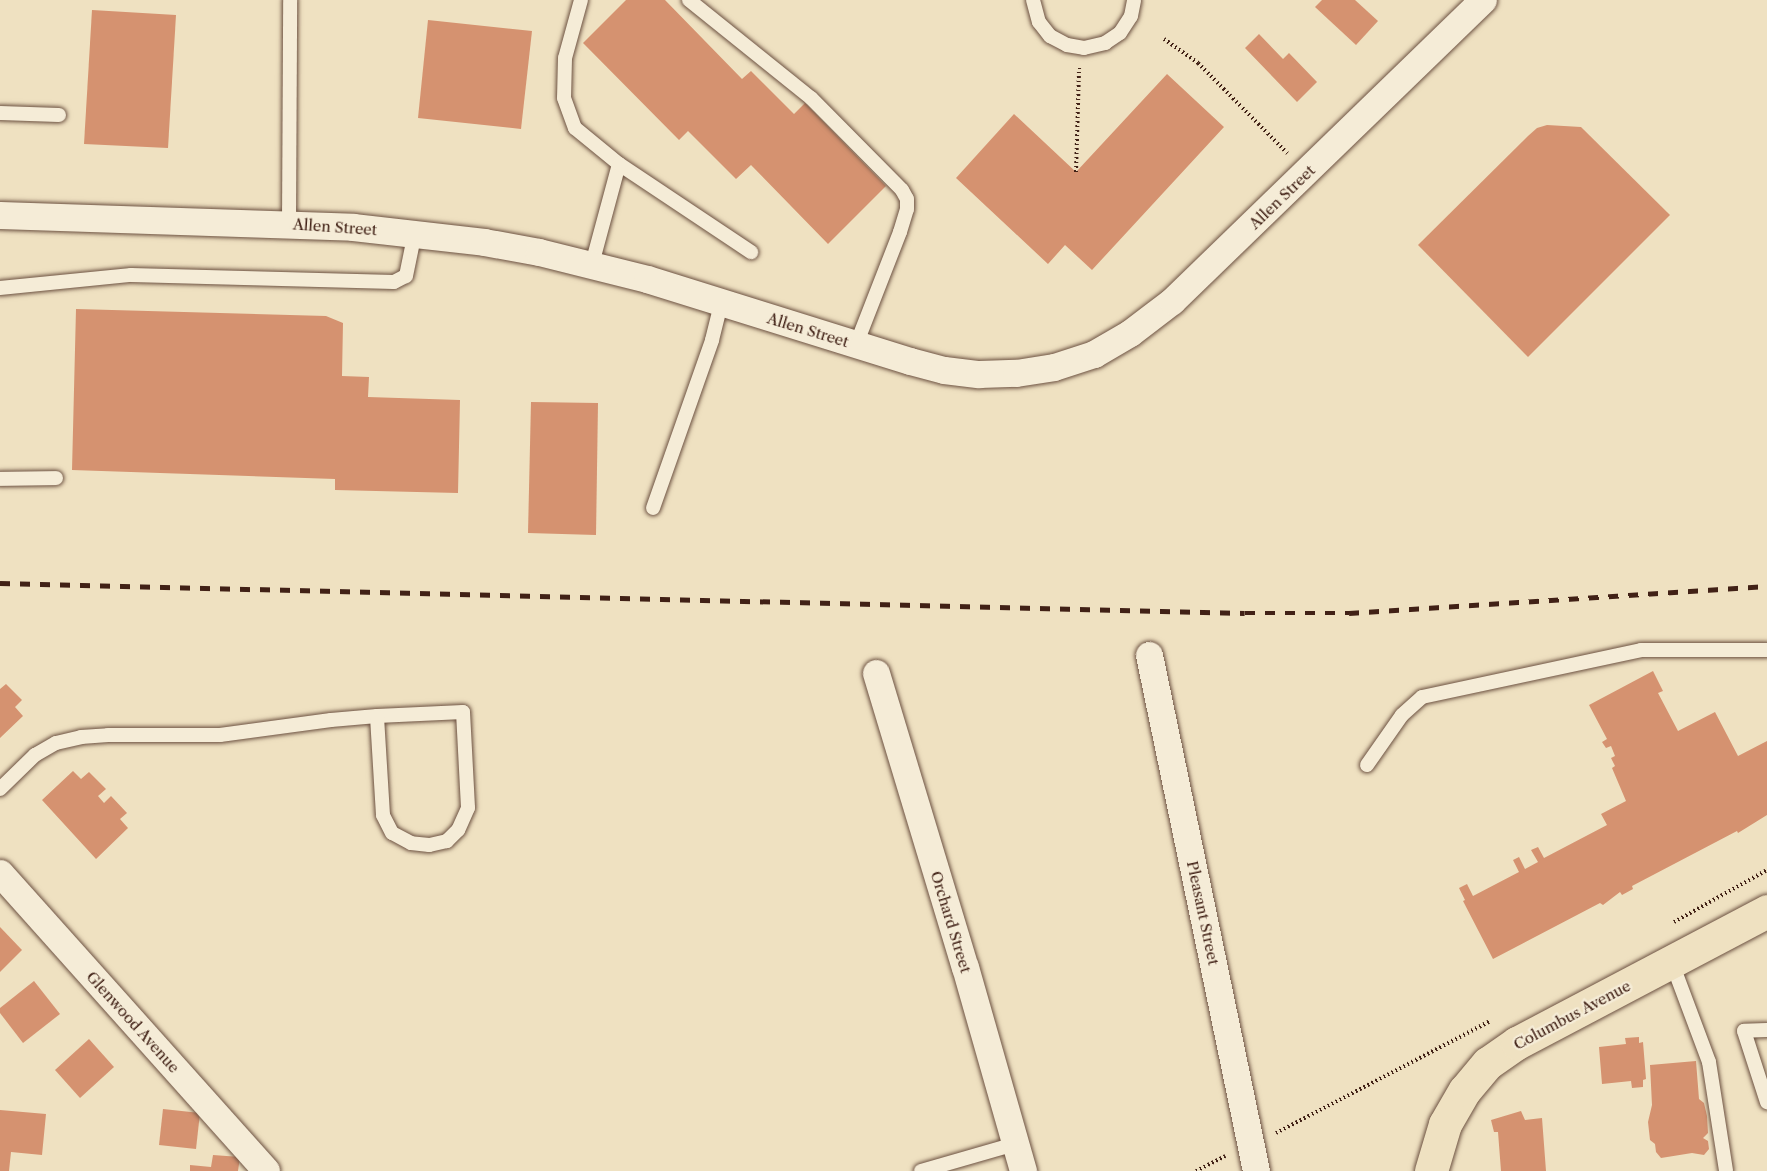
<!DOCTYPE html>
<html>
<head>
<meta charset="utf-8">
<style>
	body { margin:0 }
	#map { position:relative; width:1767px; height:1171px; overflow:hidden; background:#efe1c1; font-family:"Libre Caslon Text",serif }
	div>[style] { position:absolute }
	.building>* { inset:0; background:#d59270 }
	.path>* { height:4px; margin-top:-2px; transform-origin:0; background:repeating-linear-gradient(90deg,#412116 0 1.5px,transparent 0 4.5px) }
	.roads { filter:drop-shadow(0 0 2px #6c5141) drop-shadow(0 0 2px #6c5141) }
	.service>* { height:14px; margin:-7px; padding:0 7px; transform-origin:7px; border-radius:7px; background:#f5ecd7 }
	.minor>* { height:27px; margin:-13.5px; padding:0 13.5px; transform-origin:13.5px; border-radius:13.5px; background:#f5ecd7 }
	.primary>* { height:33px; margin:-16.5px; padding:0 16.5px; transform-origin:16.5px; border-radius:16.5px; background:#efe1c1 }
	.rail>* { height:4.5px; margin-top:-2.25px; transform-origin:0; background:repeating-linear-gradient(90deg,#412116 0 10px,transparent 0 20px) }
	span { translate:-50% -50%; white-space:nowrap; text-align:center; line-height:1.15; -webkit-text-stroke:4.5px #f5ecd7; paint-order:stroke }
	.street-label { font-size:15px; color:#412116 }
</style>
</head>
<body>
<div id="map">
	<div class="building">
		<i style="clip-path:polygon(626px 0,665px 0,742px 79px,751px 71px,794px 114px,805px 103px,886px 186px,828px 244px,751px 165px,736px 179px,688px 131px,679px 140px,583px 43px)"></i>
		<i style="clip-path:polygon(1322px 0,1355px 0,1378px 21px,1356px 45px,1315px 7px)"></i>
		<i style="clip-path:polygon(92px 10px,176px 15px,168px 148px,84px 144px)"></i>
		<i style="clip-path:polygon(428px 20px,532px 31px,521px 129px,418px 118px)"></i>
		<i style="clip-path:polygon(1259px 34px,1283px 59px,1289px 53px,1317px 82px,1297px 102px,1245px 48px)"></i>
		<i style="clip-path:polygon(1167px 74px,1224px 127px,1092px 270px,1065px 245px,1048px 264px,956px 178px,1014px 114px,1076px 172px)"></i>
		<i style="clip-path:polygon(1547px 125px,1581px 127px,1670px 215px,1528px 357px,1418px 245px,1528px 136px,1537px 128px)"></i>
		<i style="clip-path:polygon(76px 309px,326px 316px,343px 323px,342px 376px,369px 377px,368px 397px,460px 400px,458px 493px,335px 490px,335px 479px,72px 470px)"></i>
		<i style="clip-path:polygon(531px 402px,598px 403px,596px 535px,528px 533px)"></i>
		<i style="clip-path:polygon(1653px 671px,1663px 691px,1658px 693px,1678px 731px,1715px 712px,1738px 756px,1767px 741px,1767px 815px,1738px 833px,1737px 831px,1632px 886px,1633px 889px,1622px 895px,1620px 892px,1603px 905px,1600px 903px,1493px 959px,1463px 901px,1465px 900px,1459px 888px,1467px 884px,1473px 896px,1519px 872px,1513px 860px,1519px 857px,1525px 869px,1538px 862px,1531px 850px,1538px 847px,1544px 858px,1607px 825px,1601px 814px,1626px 801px,1612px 768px,1615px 766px,1611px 758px,1615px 756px,1611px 746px,1606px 748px,1602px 742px,1607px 739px,1589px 705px)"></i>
		<i style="clip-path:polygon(6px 684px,22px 700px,15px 707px,23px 716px,0 738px,0 689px)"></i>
		<i style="clip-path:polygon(73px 771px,81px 779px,89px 772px,106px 789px,98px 796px,104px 803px,111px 796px,127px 813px,120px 819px,128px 828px,96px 859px,42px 800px)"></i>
		<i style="clip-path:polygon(0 927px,22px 950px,0 972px)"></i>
		<i style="clip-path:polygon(34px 981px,60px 1014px,23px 1043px,0 1013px,0 1008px)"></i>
		<i style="clip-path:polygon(1639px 1037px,1639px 1043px,1643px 1042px,1646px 1079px,1643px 1080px,1643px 1087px,1632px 1088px,1631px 1081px,1602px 1084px,1599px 1047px,1626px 1044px,1625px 1038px)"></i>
		<i style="clip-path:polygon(89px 1039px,114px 1067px,80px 1098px,55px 1070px)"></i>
		<i style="clip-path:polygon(1696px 1061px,1699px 1099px,1704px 1103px,1707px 1116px,1708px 1133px,1703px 1138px,1708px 1141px,1709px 1149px,1704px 1155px,1692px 1153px,1661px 1158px,1656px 1152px,1655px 1144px,1650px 1140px,1648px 1122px,1652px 1105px,1650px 1065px)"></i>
		<i style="clip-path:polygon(163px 1109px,200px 1113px,196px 1149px,159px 1145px)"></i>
		<i style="clip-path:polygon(0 1110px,46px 1114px,42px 1155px,11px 1152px,9px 1171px,0 1171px)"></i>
		<i style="clip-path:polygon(1521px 1111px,1525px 1120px,1542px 1118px,1546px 1171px,1501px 1171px,1498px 1132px,1494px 1132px,1491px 1120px)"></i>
		<i style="clip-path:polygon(213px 1155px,240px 1157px,238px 1171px,190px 1171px,190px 1165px,211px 1167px)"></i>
	</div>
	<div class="path">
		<i style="left:1164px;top:39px;width:42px;rotate:35.2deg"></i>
		<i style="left:1198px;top:63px;width:127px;rotate:45.3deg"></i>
		<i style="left:1076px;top:172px;width:104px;rotate:-88.3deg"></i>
		<i style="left:1674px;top:922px;width:107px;rotate:-29.2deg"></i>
		<i style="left:1276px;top:1133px;width:242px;rotate:-27.6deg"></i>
		<i style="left:1196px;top:1171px;width:33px;rotate:-27deg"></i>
	</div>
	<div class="roads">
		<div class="service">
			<i style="left:581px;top:0;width:60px;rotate:105.4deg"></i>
			<i style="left:565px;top:58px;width:40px;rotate:91.4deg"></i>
			<i style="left:564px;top:98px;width:32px;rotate:70deg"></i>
			<i style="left:575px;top:128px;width:57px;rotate:39.3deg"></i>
			<i style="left:619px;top:164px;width:104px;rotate:105.1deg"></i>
			<i style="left:689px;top:0;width:156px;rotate:38.8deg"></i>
			<i style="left:811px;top:98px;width:129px;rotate:45.3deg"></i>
			<i style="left:902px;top:190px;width:10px;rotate:61deg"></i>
			<i style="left:907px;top:199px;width:10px;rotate:90deg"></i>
			<i style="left:907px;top:209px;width:24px;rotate:107deg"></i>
			<i style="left:900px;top:232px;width:121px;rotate:111.3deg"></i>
			<i style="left:1033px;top:0;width:23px;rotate:75deg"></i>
			<i style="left:1039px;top:22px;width:18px;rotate:52deg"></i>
			<i style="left:1050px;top:36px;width:19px;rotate:28deg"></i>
			<i style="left:1067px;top:45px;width:17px;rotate:10deg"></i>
			<i style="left:1084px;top:48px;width:22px;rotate:-13deg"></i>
			<i style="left:1105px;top:43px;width:18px;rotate:-34deg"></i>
			<i style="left:1120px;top:33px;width:20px;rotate:-57deg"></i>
			<i style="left:1131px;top:16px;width:16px;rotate:-79deg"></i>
			<i style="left:0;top:113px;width:59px;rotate:1.9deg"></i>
			<i style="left:619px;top:164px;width:159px;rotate:33.7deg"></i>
			<i style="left:289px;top:224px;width:224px;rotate:-89.7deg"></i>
			<i style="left:0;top:288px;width:132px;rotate:-5.7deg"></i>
			<i style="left:131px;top:275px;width:263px;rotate:1.5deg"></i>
			<i style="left:394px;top:282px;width:13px;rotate:-27deg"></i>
			<i style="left:406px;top:276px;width:45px;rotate:-78.4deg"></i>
			<i style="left:0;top:479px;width:56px;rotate:-1deg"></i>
			<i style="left:653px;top:508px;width:178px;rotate:-70.6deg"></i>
			<i style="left:712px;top:340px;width:38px;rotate:-76deg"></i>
			<i style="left:1367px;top:765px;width:61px;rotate:-55deg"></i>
			<i style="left:1402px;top:715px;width:27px;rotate:-42deg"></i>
			<i style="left:1422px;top:697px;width:224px;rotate:-12.1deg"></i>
			<i style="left:1641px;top:650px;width:126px"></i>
			<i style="left:0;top:789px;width:49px;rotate:-44.2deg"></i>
			<i style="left:35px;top:755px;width:24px;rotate:-30deg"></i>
			<i style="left:56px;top:743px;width:26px;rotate:-13deg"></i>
			<i style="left:81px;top:737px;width:27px;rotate:-4deg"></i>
			<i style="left:108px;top:735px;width:112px"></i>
			<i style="left:220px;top:735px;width:112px;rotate:-7.7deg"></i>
			<i style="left:331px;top:720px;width:46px;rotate:-5deg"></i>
			<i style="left:377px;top:716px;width:86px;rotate:-2.7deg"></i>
			<i style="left:463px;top:712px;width:96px;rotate:87deg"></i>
			<i style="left:468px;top:808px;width:24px;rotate:114deg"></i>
			<i style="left:458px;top:830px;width:16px;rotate:135deg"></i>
			<i style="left:447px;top:841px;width:18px;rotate:167deg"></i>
			<i style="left:429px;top:845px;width:18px;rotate:-174deg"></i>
			<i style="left:411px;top:843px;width:21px;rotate:-152deg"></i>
			<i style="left:392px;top:833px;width:20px;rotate:-117deg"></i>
			<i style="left:383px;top:815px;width:99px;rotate:-93.5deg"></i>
			<i style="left:1672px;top:963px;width:106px;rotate:69.5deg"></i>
			<i style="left:1709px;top:1062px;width:110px;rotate:81.1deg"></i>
			<i style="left:1767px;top:1030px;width:23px;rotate:178deg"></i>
			<i style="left:1744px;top:1031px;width:75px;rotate:72.1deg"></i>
			<i style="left:921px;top:1171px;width:98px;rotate:-16deg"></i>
		</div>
		<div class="minor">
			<i style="left:0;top:215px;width:353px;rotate:1.9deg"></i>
			<i style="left:353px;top:227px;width:132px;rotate:6.5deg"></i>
			<i style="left:484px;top:242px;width:56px;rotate:10.3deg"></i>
			<i style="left:539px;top:252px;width:111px;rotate:14deg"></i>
			<i style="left:647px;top:279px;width:275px;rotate:17.3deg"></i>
			<i style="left:910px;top:361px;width:35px;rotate:15deg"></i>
			<i style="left:944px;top:370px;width:35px;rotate:7deg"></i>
			<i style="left:979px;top:374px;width:37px;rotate:-2deg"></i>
			<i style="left:1016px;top:373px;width:38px;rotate:-9deg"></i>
			<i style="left:1054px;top:367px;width:42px;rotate:-18deg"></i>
			<i style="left:1094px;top:354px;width:42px;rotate:-30.3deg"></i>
			<i style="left:1130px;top:333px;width:53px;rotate:-37.3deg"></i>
			<i style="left:1172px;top:301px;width:433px;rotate:-44.1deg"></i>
			<i style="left:1149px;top:655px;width:527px;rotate:78.28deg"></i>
			<i style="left:876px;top:673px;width:307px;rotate:73.2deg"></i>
			<i style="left:965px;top:967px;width:212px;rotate:74.1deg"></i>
			<i style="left:0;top:873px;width:399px;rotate:48.2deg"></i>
		</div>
		<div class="primary">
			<i style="left:1431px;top:1171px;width:49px;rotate:-73.4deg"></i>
			<i style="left:1445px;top:1124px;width:39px;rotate:-60deg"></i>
			<i style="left:1465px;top:1090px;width:35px;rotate:-50deg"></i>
			<i style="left:1488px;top:1063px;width:35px;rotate:-35deg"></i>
			<i style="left:1517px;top:1043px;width:283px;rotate:-27.8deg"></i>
		</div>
	</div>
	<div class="rail">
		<i style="left:0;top:583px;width:1245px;rotate:1.38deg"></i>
		<i style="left:1245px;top:613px;width:104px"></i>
		<i style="left:1349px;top:613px;width:419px;rotate:-3.7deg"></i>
	</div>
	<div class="street-label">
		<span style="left:1282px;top:197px;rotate:-44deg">Allen Street</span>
		<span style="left:335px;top:227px;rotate:4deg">Allen Street</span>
		<span style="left:808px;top:330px;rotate:17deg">Allen Street</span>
		<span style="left:1203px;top:913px;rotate:78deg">Pleasant Street</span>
		<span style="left:951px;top:922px;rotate:73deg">Orchard Street</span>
		<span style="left:1572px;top:1015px;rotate:-28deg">Columbus Avenue</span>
		<span style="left:133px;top:1022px;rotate:48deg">Glenwood Avenue</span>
	</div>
</div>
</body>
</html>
